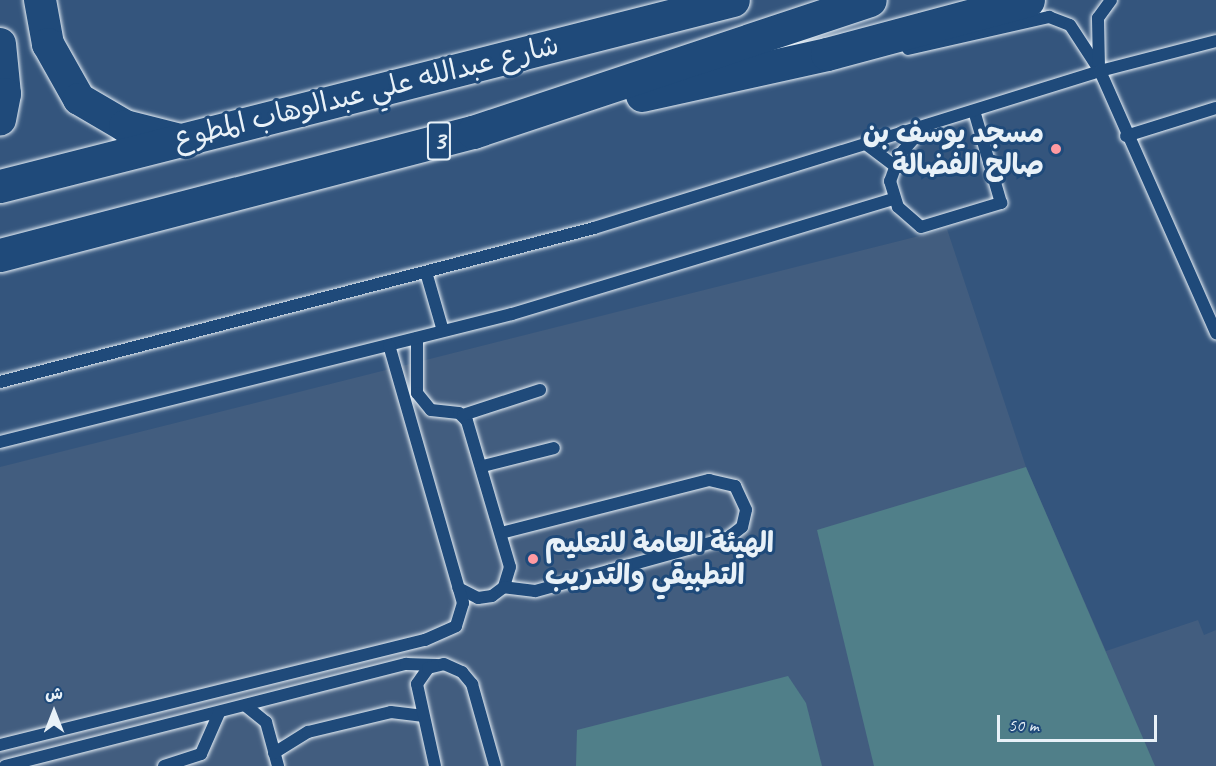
<!DOCTYPE html>
<html>
<head>
<meta charset="utf-8">
<style>
	body { margin:0 }
	#map { position:relative; width:1216px; height:766px; overflow:hidden; background:#34557d; font-family:Caveat,"Playpen Sans Arabic",sans-serif }
	div>[style] { position:absolute }
	.built>* { inset:0; background:#425d7f }
	.green>* { inset:0; background:#507f89 }
	.roads { filter:drop-shadow(0 0 2px #e8f1f8) drop-shadow(0 0 2px #e8f1f8) }
	.service>* { height:12px; margin:-6px; padding:0 6px; transform-origin:6px; border-radius:6px; background:#1f4a7a }
	.tertiary>* { height:32px; margin:-16px; padding:0 16px; transform-origin:16px; border-radius:16px; background:#1f4a7a }
	.primary>* { height:33px; margin:-16.5px; padding:0 16.5px; transform-origin:16.5px; border-radius:16.5px; background:#1f4a7a }
	.dots>* { width:16px; height:16px; translate:-50% -50%; box-sizing:border-box; border:3px solid #1f4a7a; border-radius:50% }
	span { translate:-50% -50%; white-space:nowrap; text-align:center; line-height:1.15; -webkit-text-stroke:6px #1f4a7a; paint-order:stroke }
	.shield-label span { padding:2px 4px; background:#1f4a7a; border:2px solid; border-radius:4px; -webkit-text-stroke-width:0 }
	.shield-label { font-size:27px; color:#e8f1f8; font-weight:700 }
	.street-label { font-size:28px; color:#e8f1f8 }
	.poi-label { font-size:28px; color:#e8f1f8; font-weight:700 }
	.right { translate:-100% -50%; text-align:right }
	.left { translate:0 -50%; text-align:left }
	.north { position:absolute; left:24px; top:682px; width:60px; height:60px; -webkit-text-stroke:4px #1f4a7a; paint-order:stroke; rotate:0deg; font-size:16px; font-weight:700; line-height:24px; text-align:center; color:#e8f1f8 }
	.north::after { content:''; display:block; margin:auto; width:21px; height:27px; background:#e8f1f8; clip-path:polygon(50% 0,100% 100%,50% 72%,0 100%) }
	.scale { position:absolute; left:997px; top:715px; width:160px; height:27px; box-sizing:border-box; border:3px solid #e8f1f8; border-top:0; padding-left:8px; font-size:18px; line-height:21px; white-space:nowrap; color:#e8f1f8; -webkit-text-stroke:4px #1f4a7a; paint-order:stroke }
</style>
</head>
<body>
<div id="map">
	<div class="built">
		<i style="clip-path:polygon(947px 229px,1026px 467px,1106px 651px,1198px 620px,1204px 635px,1216px 630px,1216px 766px,0 766px,0 467px)"></i>
	</div>
	<div class="green">
		<i style="clip-path:polygon(1026px 467px,1155px 766px,874px 766px,817px 530px)"></i>
		<i style="clip-path:polygon(788px 676px,806px 703px,822px 766px,576px 766px,577px 730px)"></i>
	</div>
	<div class="roads">
		<div class="service">
			<i style="left:908px;top:49px;width:145px;rotate:-12.8deg"></i>
			<i style="left:1049px;top:17px;width:22px;rotate:21deg"></i>
			<i style="left:1070px;top:25px;width:55px;rotate:56.9deg"></i>
			<i style="left:1100px;top:71px;width:287px;rotate:66.1deg"></i>
			<i style="left:1099px;top:67px;width:49px;rotate:-91.2deg"></i>
			<i style="left:1098px;top:18px;width:22px;rotate:-54deg"></i>
			<i style="left:923px;top:128px;width:35px;rotate:131deg"></i>
			<i style="left:900px;top:154px;width:29px;rotate:110deg"></i>
			<i style="left:890px;top:181px;width:27px;rotate:73deg"></i>
			<i style="left:898px;top:207px;width:30px;rotate:41deg"></i>
			<i style="left:921px;top:227px;width:84px;rotate:-16.7deg"></i>
			<i style="left:1001px;top:203px;width:93px;rotate:-106.3deg"></i>
			<i style="left:1126px;top:136px;width:94px;rotate:-17.3deg"></i>
			<i style="left:867px;top:145px;width:34px;rotate:37deg"></i>
			<i style="left:426px;top:272px;width:61px;rotate:73.9deg"></i>
			<i style="left:417px;top:338px;width:55px;rotate:90deg"></i>
			<i style="left:417px;top:393px;width:22px;rotate:51deg"></i>
			<i style="left:431px;top:410px;width:28px;rotate:6deg"></i>
			<i style="left:459px;top:413px;width:11px;rotate:45deg"></i>
			<i style="left:467px;top:421px;width:152px;rotate:73.6deg"></i>
			<i style="left:510px;top:567px;width:21px;rotate:107deg"></i>
			<i style="left:504px;top:587px;width:15px;rotate:143deg"></i>
			<i style="left:492px;top:596px;width:14px;rotate:172deg"></i>
			<i style="left:478px;top:598px;width:22px;rotate:-153deg"></i>
			<i style="left:0;top:382px;width:614px;rotate:-14.53deg"></i>
			<i style="left:594px;top:228px;width:530px;rotate:-17.24deg"></i>
			<i style="left:1100px;top:71px;width:120px;rotate:-14.5deg"></i>
			<i style="left:463px;top:415px;width:81px;rotate:-18deg"></i>
			<i style="left:0;top:442px;width:528px;rotate:-14.04deg"></i>
			<i style="left:512px;top:314px;width:399px;rotate:-16.8deg"></i>
			<i style="left:483px;top:466px;width:73px;rotate:-14.2deg"></i>
			<i style="left:501px;top:533px;width:215px;rotate:-14.3deg"></i>
			<i style="left:709px;top:480px;width:27px;rotate:13deg"></i>
			<i style="left:735px;top:486px;width:26px;rotate:65deg"></i>
			<i style="left:746px;top:510px;width:17px;rotate:103deg"></i>
			<i style="left:742px;top:527px;width:18px;rotate:142deg"></i>
			<i style="left:728px;top:538px;width:200px;rotate:164.6deg"></i>
			<i style="left:535px;top:591px;width:31px;rotate:-173deg"></i>
			<i style="left:246px;top:706px;width:26px;rotate:39deg"></i>
			<i style="left:266px;top:722px;width:46px;rotate:74.7deg"></i>
			<i style="left:0;top:745px;width:438px;rotate:-13.9deg"></i>
			<i style="left:425px;top:640px;width:34px;rotate:-24deg"></i>
			<i style="left:456px;top:626px;width:24px;rotate:-73deg"></i>
			<i style="left:463px;top:603px;width:268px;rotate:-106deg"></i>
			<i style="left:274px;top:753px;width:40px;rotate:-32deg"></i>
			<i style="left:308px;top:732px;width:85px;rotate:-13.5deg"></i>
			<i style="left:391px;top:712px;width:31px;rotate:7deg"></i>
			<i style="left:5px;top:766px;width:414px;rotate:-14.3deg"></i>
			<i style="left:406px;top:664px;width:31px;rotate:2deg"></i>
			<i style="left:164px;top:766px;width:39px;rotate:-18deg"></i>
			<i style="left:201px;top:754px;width:45px;rotate:-66.3deg"></i>
			<i style="left:435px;top:766px;width:84px;rotate:-102.4deg"></i>
			<i style="left:417px;top:684px;width:19px;rotate:-55deg"></i>
			<i style="left:428px;top:668px;width:16px;rotate:-14deg"></i>
			<i style="left:444px;top:664px;width:20px;rotate:24deg"></i>
			<i style="left:462px;top:672px;width:16px;rotate:50deg"></i>
			<i style="left:472px;top:684px;width:85px;rotate:74.3deg"></i>
		</div>
		<div class="tertiary">
			<i style="left:40px;top:0;width:45px;rotate:79.7deg"></i>
			<i style="left:48px;top:44px;width:63px;rotate:60.6deg"></i>
			<i style="left:79px;top:99px;width:53px;rotate:30.4deg"></i>
			<i style="left:125px;top:126px;width:53px;rotate:14.3deg"></i>
			<i style="left:0;top:44px;width:50px;rotate:84.3deg"></i>
			<i style="left:5px;top:94px;width:26px;rotate:101deg"></i>
		</div>
		<div class="primary">
			<i style="left:642px;top:95px;width:189px;rotate:-12.5deg"></i>
			<i style="left:827px;top:54px;width:208px;rotate:-15deg"></i>
			<i style="left:0;top:186px;width:756px;rotate:-14.24deg"></i>
			<i style="left:0;top:255px;width:489px;rotate:-14.6deg"></i>
			<i style="left:473px;top:132px;width:418px;rotate:-18.4deg"></i>
		</div>
	</div>
	<div class="dots">
		<i style="left:1056px;top:149px;background:#ff9aa2"></i>
		<i style="left:533px;top:559px;background:#ff9aa2"></i>
	</div>
	<div class="shield-label">
		<span style="left:439px;top:141px">3</span>
	</div>
	<div class="street-label">
		<span style="left:366px;top:92px;rotate:-14deg">شارع عبدالله علي عبدالوهاب المطوع</span>
	</div>
	<div class="poi-label">
		<span class="right" style="left:1044px;top:149px">مسجد يوسف بن<br>صالح الفضالة</span>
		<span class="left" style="left:545px;top:559px">الهيئة العامة للتعليم<br>التطبيقي والتدريب</span>
	</div>
	<div class="north">ش</div>
	<div class="scale">50 m</div>
</div>
</body>
</html>
